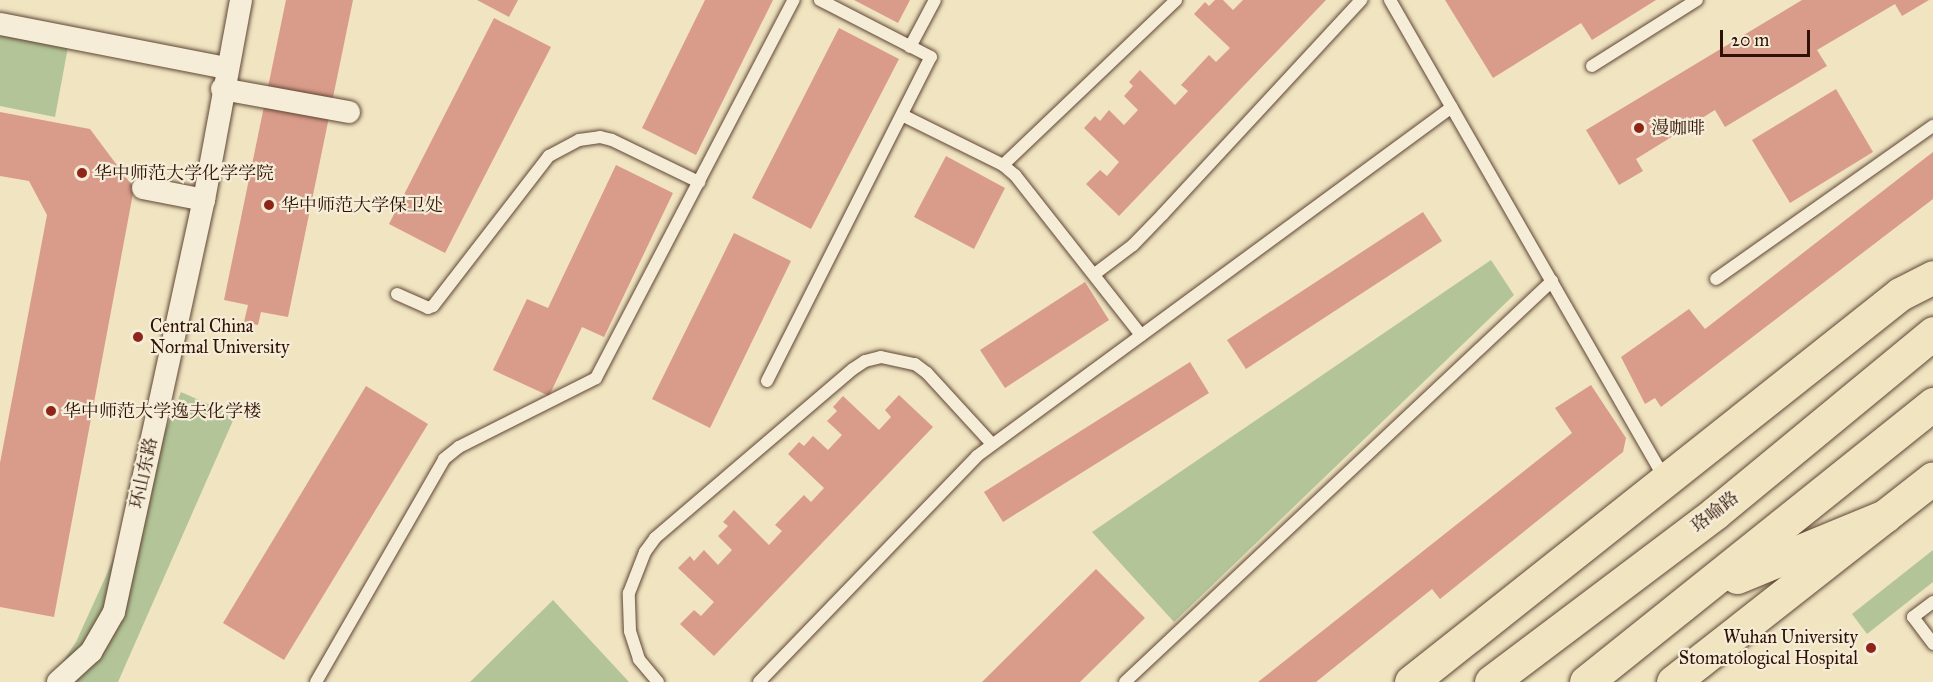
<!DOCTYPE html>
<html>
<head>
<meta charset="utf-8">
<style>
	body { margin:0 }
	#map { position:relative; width:1933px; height:682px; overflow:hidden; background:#f0e4c1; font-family:"IM FELL Great Primer","Noto Serif SC",serif }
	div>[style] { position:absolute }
	.green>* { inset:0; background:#b3c598 }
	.building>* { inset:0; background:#da9c8a }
	.roads { filter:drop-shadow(0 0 2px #5f4635) drop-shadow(0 0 2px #5f4635) }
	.lane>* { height:12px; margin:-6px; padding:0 6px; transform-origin:6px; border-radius:6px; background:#f5edd7 }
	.street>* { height:22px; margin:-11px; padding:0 11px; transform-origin:11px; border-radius:11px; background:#f5edd7 }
	.primary>* { height:33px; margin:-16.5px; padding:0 16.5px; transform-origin:16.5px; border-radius:16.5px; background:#f0e4c1 }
	.highway>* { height:33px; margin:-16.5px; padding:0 16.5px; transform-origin:16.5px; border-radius:16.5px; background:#f0e4c1 }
	.dots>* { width:16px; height:16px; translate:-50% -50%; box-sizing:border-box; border:3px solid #f5edd7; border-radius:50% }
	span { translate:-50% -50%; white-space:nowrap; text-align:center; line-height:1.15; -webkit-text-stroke:4.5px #f5edd7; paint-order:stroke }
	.poi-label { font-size:18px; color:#2f1106 }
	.left { translate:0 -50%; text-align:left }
	.right { translate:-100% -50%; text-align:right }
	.street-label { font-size:18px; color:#2f1106 }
	.scale { position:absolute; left:1720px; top:30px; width:90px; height:27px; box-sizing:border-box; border:3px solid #2f1106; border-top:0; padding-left:8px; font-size:18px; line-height:21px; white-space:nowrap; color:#2f1106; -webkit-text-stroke:4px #f5edd7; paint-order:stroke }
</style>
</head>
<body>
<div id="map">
	<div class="green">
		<i style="clip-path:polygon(0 34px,68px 47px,55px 117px,0 106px)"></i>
		<i style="clip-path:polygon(1491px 260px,1514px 295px,1174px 622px,1092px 532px)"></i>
		<i style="clip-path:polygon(181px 392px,235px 416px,118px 682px,49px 682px,76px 642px,106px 576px)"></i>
		<i style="clip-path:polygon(1933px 550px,1933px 582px,1867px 634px,1852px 614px)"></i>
		<i style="clip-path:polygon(553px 600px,629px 682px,470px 682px)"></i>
	</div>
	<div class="building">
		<i style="clip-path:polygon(286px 0,353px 0,288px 317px,261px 312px,258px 325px,244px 322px,248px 305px,224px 300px)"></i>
		<i style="clip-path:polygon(477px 0,518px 0,509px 17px)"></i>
		<i style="clip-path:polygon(705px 0,773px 0,696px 155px,642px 128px)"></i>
		<i style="clip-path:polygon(854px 0,910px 0,898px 23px)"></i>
		<i style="clip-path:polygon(1215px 0,1223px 0,1233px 10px,1243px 0,1326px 0,1119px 216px,1086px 184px,1100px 170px,1107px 176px,1119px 162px,1084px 128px,1095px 116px,1100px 121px,1109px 110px,1124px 125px,1138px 110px,1124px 96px,1133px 86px,1129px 82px,1140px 70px,1175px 105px,1188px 91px,1181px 85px,1209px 55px,1216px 62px,1230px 48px,1194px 14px,1205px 2px,1209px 6px)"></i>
		<i style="clip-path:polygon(1445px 0,1656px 0,1592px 40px,1581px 23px,1493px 78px)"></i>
		<i style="clip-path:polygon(1802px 0,1929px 0,1902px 16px,1895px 4px,1817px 50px,1827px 66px,1725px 127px,1715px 110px,1636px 159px,1643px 171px,1619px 185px,1586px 130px)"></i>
		<i style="clip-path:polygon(494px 18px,551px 47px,445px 253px,389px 224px)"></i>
		<i style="clip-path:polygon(839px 28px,899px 59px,811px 229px,752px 198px)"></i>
		<i style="clip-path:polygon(1836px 89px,1873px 152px,1790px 203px,1752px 140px)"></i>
		<i style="clip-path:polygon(0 112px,90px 129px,134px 188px,54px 617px,0 607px,0 463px,47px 215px,29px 181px,0 176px)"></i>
		<i style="clip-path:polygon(1933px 152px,1933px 199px,1661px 407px,1655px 398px,1645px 404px,1621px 357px,1689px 309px,1705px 329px)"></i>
		<i style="clip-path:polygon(946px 156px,1005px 188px,974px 249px,914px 217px)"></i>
		<i style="clip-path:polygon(616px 165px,673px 193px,604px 337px,582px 327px,549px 396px,493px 370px,527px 299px,548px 308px)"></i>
		<i style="clip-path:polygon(1423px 212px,1442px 241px,1246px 369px,1227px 340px)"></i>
		<i style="clip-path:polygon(734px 233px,791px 261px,710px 428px,652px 399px)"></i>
		<i style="clip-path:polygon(1085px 282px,1109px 320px,1005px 388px,980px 350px)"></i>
		<i style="clip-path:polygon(1190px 362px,1209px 393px,1003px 522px,984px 492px)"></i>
		<i style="clip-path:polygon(1591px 385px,1626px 438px,1623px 452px,1440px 599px,1432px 589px,1316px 682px,1258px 682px,1572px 433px,1555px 408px)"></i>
		<i style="clip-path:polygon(366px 386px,428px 424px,284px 660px,223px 623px)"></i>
		<i style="clip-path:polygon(899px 395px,933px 427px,714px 656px,680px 624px,694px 610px,701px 616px,714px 602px,678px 568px,690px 556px,694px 561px,704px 550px,718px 565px,732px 550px,718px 536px,728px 526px,723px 522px,734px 510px,769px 545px,782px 531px,775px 525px,804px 495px,811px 502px,824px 488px,788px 454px,799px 442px,804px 446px,813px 436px,828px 450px,842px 435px,827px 421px,837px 411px,833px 407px,843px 396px,879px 430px,891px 417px,885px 410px)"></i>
		<i style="clip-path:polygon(1096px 569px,1145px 618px,1080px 682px,982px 682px)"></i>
	</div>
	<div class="roads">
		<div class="lane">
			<i style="left:1390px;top:0;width:552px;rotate:60.14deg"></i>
			<i style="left:910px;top:47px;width:53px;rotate:-62deg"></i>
			<i style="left:1592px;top:66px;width:124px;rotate:-32.2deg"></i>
			<i style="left:902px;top:115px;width:113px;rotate:26.3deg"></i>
			<i style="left:1003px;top:165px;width:16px;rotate:40deg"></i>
			<i style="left:1015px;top:175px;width:204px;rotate:51.8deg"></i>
			<i style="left:1003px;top:165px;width:239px;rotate:-43.6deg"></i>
			<i style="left:1096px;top:273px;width:46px;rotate:-37.1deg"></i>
			<i style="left:1133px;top:245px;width:43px;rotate:-45.9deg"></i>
			<i style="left:1163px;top:214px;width:292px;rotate:-47.2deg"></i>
			<i style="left:1716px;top:279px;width:266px;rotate:-35.2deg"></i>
			<i style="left:397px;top:294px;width:34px;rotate:24deg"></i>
			<i style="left:428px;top:308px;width:5px;rotate:-22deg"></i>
			<i style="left:433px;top:306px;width:190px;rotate:-52.3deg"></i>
			<i style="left:549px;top:156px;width:34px;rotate:-28deg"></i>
			<i style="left:579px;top:140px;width:21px;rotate:-8deg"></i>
			<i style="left:600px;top:137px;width:12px;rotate:14deg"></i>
			<i style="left:612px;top:140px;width:97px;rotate:25.8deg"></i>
			<i style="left:767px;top:381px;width:363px;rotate:-63.2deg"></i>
			<i style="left:931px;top:57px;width:125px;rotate:-152.8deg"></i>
			<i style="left:1933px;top:602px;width:25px;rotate:143deg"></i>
			<i style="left:1913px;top:617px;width:34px;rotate:53deg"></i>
			<i style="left:316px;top:682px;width:257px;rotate:-60.1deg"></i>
			<i style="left:444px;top:459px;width:19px;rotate:-39deg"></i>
			<i style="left:459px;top:447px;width:153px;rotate:-26.7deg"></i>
			<i style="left:596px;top:378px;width:427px;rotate:-62.4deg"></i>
			<i style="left:658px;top:682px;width:30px;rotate:-130deg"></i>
			<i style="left:639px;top:659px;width:29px;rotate:-108deg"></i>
			<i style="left:630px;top:631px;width:38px;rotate:-92deg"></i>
			<i style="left:629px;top:593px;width:44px;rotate:-68.7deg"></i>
			<i style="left:645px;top:552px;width:17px;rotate:-54deg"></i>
			<i style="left:655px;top:538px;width:260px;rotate:-40.5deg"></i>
			<i style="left:853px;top:369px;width:14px;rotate:-34deg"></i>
			<i style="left:865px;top:361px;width:16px;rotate:-14deg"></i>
			<i style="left:881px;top:357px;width:35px;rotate:12deg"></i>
			<i style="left:915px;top:364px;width:15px;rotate:37deg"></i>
			<i style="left:927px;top:373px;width:96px;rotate:47.5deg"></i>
			<i style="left:759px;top:682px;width:314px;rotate:-46deg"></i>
			<i style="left:977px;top:456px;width:589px;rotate:-36.31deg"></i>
			<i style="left:1125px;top:682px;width:586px;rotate:-43.2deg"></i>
		</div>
		<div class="street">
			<i style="left:0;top:24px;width:231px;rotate:11deg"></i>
			<i style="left:222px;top:89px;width:129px;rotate:10.3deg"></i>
			<i style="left:143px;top:188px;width:62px;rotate:11.1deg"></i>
			<i style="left:58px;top:682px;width:45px;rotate:-42.3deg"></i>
			<i style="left:91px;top:652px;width:46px;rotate:-60.1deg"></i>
			<i style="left:114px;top:612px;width:422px;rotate:-77.7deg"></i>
			<i style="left:204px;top:200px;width:203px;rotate:-79.5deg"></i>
		</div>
		<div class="primary">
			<i style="left:1411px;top:682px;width:624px;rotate:-38.43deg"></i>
			<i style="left:1900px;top:294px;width:37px;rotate:-27deg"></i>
			<i style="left:1673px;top:682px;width:330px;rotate:-38.1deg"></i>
		</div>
		<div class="highway">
			<i style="left:1737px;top:577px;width:160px;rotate:-22.4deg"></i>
			<i style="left:1491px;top:682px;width:281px;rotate:-37deg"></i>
			<i style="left:1715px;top:513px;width:283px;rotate:-39.5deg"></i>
			<i style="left:1586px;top:682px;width:445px;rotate:-38.7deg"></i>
		</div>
	</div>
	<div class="dots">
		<i style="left:1639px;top:128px;background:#8f2418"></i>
		<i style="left:82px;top:173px;background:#8f2418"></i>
		<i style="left:269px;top:205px;background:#8f2418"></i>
		<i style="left:138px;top:337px;background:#8f2418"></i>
		<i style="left:51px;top:411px;background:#8f2418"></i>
		<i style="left:1871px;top:648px;background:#8f2418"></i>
	</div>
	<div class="poi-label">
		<span class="left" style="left:1651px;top:128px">漫咖啡</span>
		<span class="left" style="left:94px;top:173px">华中师范大学化学学院</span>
		<span class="left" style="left:281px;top:205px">华中师范大学保卫处</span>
		<span class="left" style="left:150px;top:337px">Central China<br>Normal University</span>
		<span class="left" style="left:63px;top:411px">华中师范大学逸夫化学楼</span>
		<span class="right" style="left:1858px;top:648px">Wuhan University<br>Stomatological Hospital</span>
	</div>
	<div class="street-label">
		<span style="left:144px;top:473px;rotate:-78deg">环山东路</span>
		<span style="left:1715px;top:512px;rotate:-38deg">珞喻路</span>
	</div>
	<div class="scale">20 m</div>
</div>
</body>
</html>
